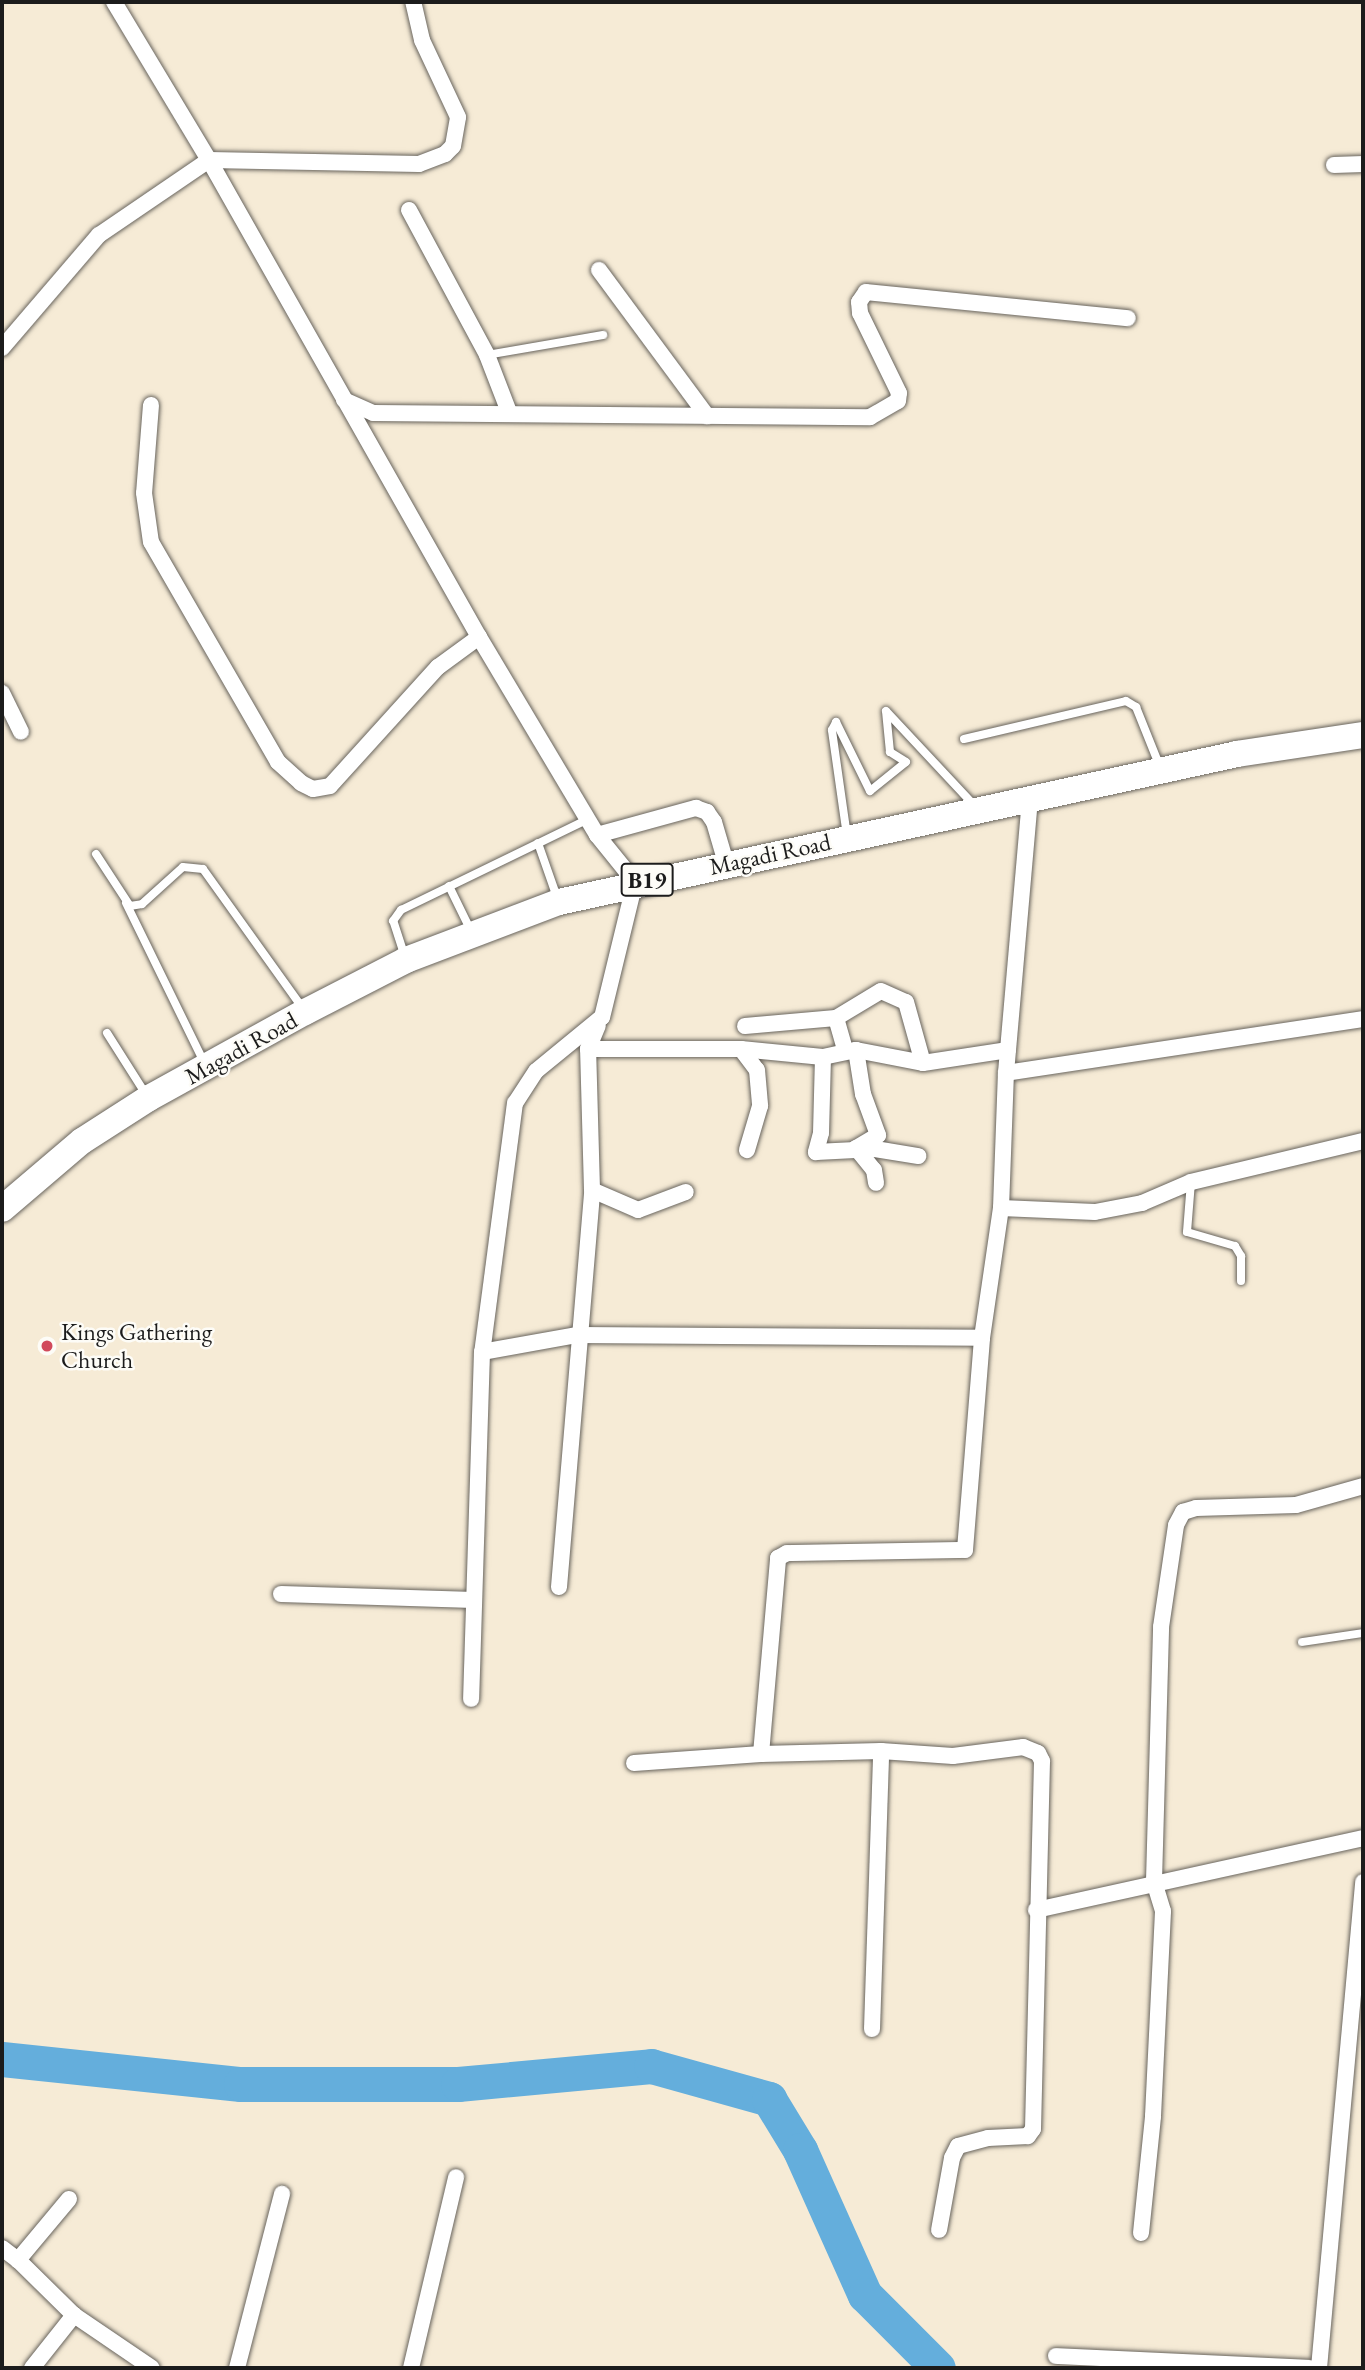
<!DOCTYPE html>
<html>
<head>
<meta charset="utf-8">
<style>
	body { margin:0 }
	#map { position:relative; width:1365px; height:2370px; overflow:hidden; background:#f6ebd6; font-family:"EB Garamond",serif }
	div>[style] { position:absolute }
	.river>* { height:35px; margin:-17.5px; padding:0 17.5px; transform-origin:17.5px; border-radius:17.5px; background:#64aedc }
	.roads { filter:drop-shadow(0 0 2px #68645d) drop-shadow(0 0 2px #68645d) }
	.service>* { height:8px; margin:-4px; padding:0 4px; transform-origin:4px; border-radius:4px; background:#fff }
	.minor>* { height:16px; margin:-8px; padding:0 8px; transform-origin:8px; border-radius:8px; background:#fff }
	.trunk>* { height:26px; margin:-13px; padding:0 13px; transform-origin:13px; border-radius:13px; background:#fff }
	.dots>* { width:19px; height:19px; translate:-50% -50%; box-sizing:border-box; border:4px solid #fdfcf7; border-radius:50% }
	span { translate:-50% -50%; white-space:nowrap; text-align:center; line-height:1.15; -webkit-text-stroke:5px #fdfcf7; paint-order:stroke }
	.shield-label span { padding:2px 5px; background:#fdfcf7; border:2px solid; border-radius:5px; -webkit-text-stroke-width:0 }
	.shield-label { font-size:23px; color:#1c1c1c; font-weight:700 }
	.street-label { font-size:24px; color:#1c1c1c }
	.poi-label { font-size:24px; color:#1c1c1c }
	.left { translate:0 -50%; text-align:left }
	.frame { position:absolute; inset:0; border:4px solid #1c1c1c; pointer-events:none }
</style>
</head>
<body>
<div id="map">
	<div class="river">
		<i style="left:2px;top:2059px;width:240px;rotate:6deg"></i>
		<i style="left:241px;top:2084px;width:217px"></i>
		<i style="left:458px;top:2084px;width:194px;rotate:-5.3deg"></i>
		<i style="left:651px;top:2066px;width:123px;rotate:15.6deg"></i>
		<i style="left:769px;top:2099px;width:60px;rotate:58.7deg"></i>
		<i style="left:800px;top:2150px;width:159px;rotate:65.9deg"></i>
		<i style="left:865px;top:2295px;width:103px;rotate:45deg"></i>
	</div>
	<div class="roads">
		<div class="service">
			<i style="left:487px;top:355px;width:118px;rotate:-9.8deg"></i>
			<i style="left:964px;top:739px;width:166px;rotate:-13.2deg"></i>
			<i style="left:1126px;top:701px;width:12px;rotate:31deg"></i>
			<i style="left:1136px;top:707px;width:65px;rotate:68.2deg"></i>
			<i style="left:847px;top:836px;width:107px;rotate:-98.1deg"></i>
			<i style="left:832px;top:730px;width:9px;rotate:-63deg"></i>
			<i style="left:836px;top:722px;width:77px;rotate:63.8deg"></i>
			<i style="left:870px;top:791px;width:46px;rotate:-38.9deg"></i>
			<i style="left:906px;top:762px;width:19px;rotate:-148deg"></i>
			<i style="left:890px;top:752px;width:41px;rotate:-95.6deg"></i>
			<i style="left:886px;top:711px;width:130px;rotate:46.9deg"></i>
			<i style="left:538px;top:843px;width:60px;rotate:70.7deg"></i>
			<i style="left:96px;top:854px;width:62px;rotate:56.8deg"></i>
			<i style="left:130px;top:906px;width:12px;rotate:-9deg"></i>
			<i style="left:142px;top:904px;width:55px;rotate:-42.1deg"></i>
			<i style="left:183px;top:867px;width:20px;rotate:6deg"></i>
			<i style="left:203px;top:869px;width:173px;rotate:54.4deg"></i>
			<i style="left:449px;top:886px;width:50px;rotate:63.9deg"></i>
			<i style="left:126px;top:903px;width:179px;rotate:63.9deg"></i>
			<i style="left:405px;top:957px;width:38px;rotate:-108deg"></i>
			<i style="left:393px;top:921px;width:14px;rotate:-54deg"></i>
			<i style="left:401px;top:910px;width:208px;rotate:-25.9deg"></i>
			<i style="left:107px;top:1033px;width:75px;rotate:57.6deg"></i>
			<i style="left:1191px;top:1182px;width:50px;rotate:94.6deg"></i>
			<i style="left:1187px;top:1232px;width:50px;rotate:16.3deg"></i>
			<i style="left:1235px;top:1246px;width:12px;rotate:59deg"></i>
			<i style="left:1241px;top:1256px;width:25px;rotate:90deg"></i>
			<i style="left:1302px;top:1642px;width:62px;rotate:-8.4deg"></i>
		</div>
		<div class="minor">
			<i style="left:114px;top:2px;width:184px;rotate:59deg"></i>
			<i style="left:209px;top:160px;width:548px;rotate:60.49deg"></i>
			<i style="left:479px;top:637px;width:230px;rotate:59.2deg"></i>
			<i style="left:597px;top:835px;width:60px;rotate:51deg"></i>
			<i style="left:635px;top:882px;width:139px;rotate:103.7deg"></i>
			<i style="left:602px;top:1017px;width:85px;rotate:140.7deg"></i>
			<i style="left:536px;top:1071px;width:38px;rotate:123deg"></i>
			<i style="left:515px;top:1103px;width:251px;rotate:97.5deg"></i>
			<i style="left:482px;top:1352px;width:347px;rotate:91.8deg"></i>
			<i style="left:1334px;top:165px;width:29px;rotate:-2deg"></i>
			<i style="left:409px;top:210px;width:165px;rotate:61.7deg"></i>
			<i style="left:487px;top:355px;width:61px;rotate:68.9deg"></i>
			<i style="left:599px;top:270px;width:182px;rotate:53.5deg"></i>
			<i style="left:2px;top:348px;width:149px;rotate:-49.4deg"></i>
			<i style="left:99px;top:235px;width:133px;rotate:-34.3deg"></i>
			<i style="left:209px;top:160px;width:210px;rotate:1.1deg"></i>
			<i style="left:419px;top:164px;width:28px;rotate:-21deg"></i>
			<i style="left:445px;top:154px;width:11px;rotate:-45deg"></i>
			<i style="left:453px;top:146px;width:29px;rotate:-80deg"></i>
			<i style="left:458px;top:117px;width:85px;rotate:-115.1deg"></i>
			<i style="left:422px;top:40px;width:39px;rotate:-103deg"></i>
			<i style="left:344px;top:400px;width:32px;rotate:24deg"></i>
			<i style="left:373px;top:413px;width:497px;rotate:0.5deg"></i>
			<i style="left:870px;top:417px;width:32px;rotate:-30deg"></i>
			<i style="left:898px;top:401px;width:8px;rotate:-83deg"></i>
			<i style="left:899px;top:393px;width:89px;rotate:-116deg"></i>
			<i style="left:860px;top:313px;width:11px;rotate:-95deg"></i>
			<i style="left:859px;top:302px;width:12px;rotate:-55deg"></i>
			<i style="left:866px;top:292px;width:263px;rotate:5.7deg"></i>
			<i style="left:151px;top:405px;width:88px;rotate:94.5deg"></i>
			<i style="left:144px;top:493px;width:49px;rotate:81.9deg"></i>
			<i style="left:151px;top:542px;width:254px;rotate:60deg"></i>
			<i style="left:278px;top:762px;width:31px;rotate:42deg"></i>
			<i style="left:301px;top:783px;width:13px;rotate:27deg"></i>
			<i style="left:313px;top:789px;width:17px;rotate:-10deg"></i>
			<i style="left:330px;top:786px;width:161px;rotate:-47.8deg"></i>
			<i style="left:438px;top:667px;width:51px;rotate:-36.2deg"></i>
			<i style="left:2px;top:693px;width:43px;rotate:64deg"></i>
			<i style="left:597px;top:835px;width:103px;rotate:-15.3deg"></i>
			<i style="left:696px;top:808px;width:12px;rotate:20deg"></i>
			<i style="left:707px;top:812px;width:12px;rotate:55deg"></i>
			<i style="left:714px;top:822px;width:43px;rotate:73.7deg"></i>
			<i style="left:836px;top:1018px;width:33px;rotate:74deg"></i>
			<i style="left:745px;top:1026px;width:91px;rotate:-5deg"></i>
			<i style="left:836px;top:1018px;width:52px;rotate:-31deg"></i>
			<i style="left:881px;top:991px;width:27px;rotate:24deg"></i>
			<i style="left:906px;top:1002px;width:63px;rotate:74.4deg"></i>
			<i style="left:588px;top:1049px;width:153px"></i>
			<i style="left:741px;top:1049px;width:82px;rotate:5.6deg"></i>
			<i style="left:823px;top:1057px;width:34px;rotate:-12deg"></i>
			<i style="left:856px;top:1050px;width:68px;rotate:11deg"></i>
			<i style="left:923px;top:1063px;width:86px;rotate:-8.7deg"></i>
			<i style="left:741px;top:1049px;width:26px;rotate:53deg"></i>
			<i style="left:757px;top:1070px;width:36px;rotate:85deg"></i>
			<i style="left:760px;top:1106px;width:46px;rotate:106.5deg"></i>
			<i style="left:856px;top:1050px;width:45px;rotate:81deg"></i>
			<i style="left:863px;top:1094px;width:44px;rotate:69.9deg"></i>
			<i style="left:878px;top:1135px;width:26px;rotate:149deg"></i>
			<i style="left:856px;top:1148px;width:28px;rotate:51deg"></i>
			<i style="left:874px;top:1170px;width:13px;rotate:81deg"></i>
			<i style="left:823px;top:1057px;width:76px;rotate:91.5deg"></i>
			<i style="left:821px;top:1133px;width:20px;rotate:105deg"></i>
			<i style="left:816px;top:1152px;width:59px;rotate:-2.9deg"></i>
			<i style="left:875px;top:1149px;width:44px;rotate:9.2deg"></i>
			<i style="left:1006px;top:1073px;width:361px;rotate:-8.6deg"></i>
			<i style="left:592px;top:1190px;width:50px;rotate:23.5deg"></i>
			<i style="left:638px;top:1210px;width:51px;rotate:-20.6deg"></i>
			<i style="left:1001px;top:1208px;width:94px;rotate:2.4deg"></i>
			<i style="left:1095px;top:1212px;width:48px;rotate:-10.8deg"></i>
			<i style="left:1142px;top:1203px;width:53px;rotate:-23.2deg"></i>
			<i style="left:1191px;top:1182px;width:177px;rotate:-13.4deg"></i>
			<i style="left:482px;top:1352px;width:97px;rotate:-10.1deg"></i>
			<i style="left:577px;top:1335px;width:405px;rotate:0.4deg"></i>
			<i style="left:559px;top:1587px;width:398px;rotate:-85.2deg"></i>
			<i style="left:592px;top:1190px;width:141px;rotate:-91.6deg"></i>
			<i style="left:588px;top:1049px;width:25px;rotate:-67deg"></i>
			<i style="left:281px;top:1594px;width:193px;rotate:1.8deg"></i>
			<i style="left:761px;top:1754px;width:120px;rotate:-1.4deg"></i>
			<i style="left:881px;top:1751px;width:72px;rotate:4deg"></i>
			<i style="left:953px;top:1756px;width:71px;rotate:-7.3deg"></i>
			<i style="left:1023px;top:1747px;width:16px;rotate:22deg"></i>
			<i style="left:1038px;top:1753px;width:9px;rotate:63deg"></i>
			<i style="left:1042px;top:1761px;width:368px;rotate:91.4deg"></i>
			<i style="left:1033px;top:2129px;width:9px;rotate:126deg"></i>
			<i style="left:1028px;top:2136px;width:40px;rotate:177.1deg"></i>
			<i style="left:988px;top:2138px;width:31px;rotate:165deg"></i>
			<i style="left:958px;top:2146px;width:13px;rotate:117deg"></i>
			<i style="left:952px;top:2158px;width:73px;rotate:100.2deg"></i>
			<i style="left:634px;top:1763px;width:127px;rotate:-4.1deg"></i>
			<i style="left:761px;top:1754px;width:197px;rotate:-85deg"></i>
			<i style="left:778px;top:1558px;width:10px;rotate:-29deg"></i>
			<i style="left:787px;top:1553px;width:178px;rotate:-1deg"></i>
			<i style="left:965px;top:1550px;width:213px;rotate:-85.4deg"></i>
			<i style="left:982px;top:1338px;width:131px;rotate:-81.7deg"></i>
			<i style="left:1001px;top:1208px;width:135px;rotate:-87.9deg"></i>
			<i style="left:1006px;top:1073px;width:277px;rotate:-85deg"></i>
			<i style="left:1036px;top:1910px;width:335px;rotate:-12.4deg"></i>
			<i style="left:872px;top:2029px;width:278px;rotate:-88.1deg"></i>
			<i style="left:69px;top:2199px;width:80px;rotate:129.9deg"></i>
			<i style="left:18px;top:2260px;width:78px;rotate:44.5deg"></i>
			<i style="left:1141px;top:2233px;width:118px;rotate:-84.1deg"></i>
			<i style="left:1153px;top:2116px;width:205px;rotate:-87.2deg"></i>
			<i style="left:1163px;top:1911px;width:31px;rotate:-107deg"></i>
			<i style="left:1154px;top:1881px;width:254px;rotate:-88.4deg"></i>
			<i style="left:1161px;top:1627px;width:103px;rotate:-81.6deg"></i>
			<i style="left:1176px;top:1525px;width:15px;rotate:-62deg"></i>
			<i style="left:1183px;top:1512px;width:14px;rotate:-17deg"></i>
			<i style="left:1196px;top:1508px;width:100px;rotate:-1.7deg"></i>
			<i style="left:1296px;top:1505px;width:70px;rotate:-15.8deg"></i>
			<i style="left:2px;top:2248px;width:20px;rotate:37deg"></i>
			<i style="left:1056px;top:2356px;width:253px;rotate:2.7deg"></i>
			<i style="left:32px;top:2368px;width:68px;rotate:-51.6deg"></i>
			<i style="left:74px;top:2315px;width:94px;rotate:34.2deg"></i>
			<i style="left:237px;top:2368px;width:180px;rotate:-75.5deg"></i>
			<i style="left:411px;top:2368px;width:196px;rotate:-76.7deg"></i>
			<i style="left:1319px;top:2368px;width:488px;rotate:-84.8deg"></i>
		</div>
		<div class="trunk">
			<i style="left:2px;top:1209px;width:105px;rotate:-40.4deg"></i>
			<i style="left:82px;top:1141px;width:80px;rotate:-32.7deg"></i>
			<i style="left:149px;top:1098px;width:178px;rotate:-28.9deg"></i>
			<i style="left:305px;top:1012px;width:114px;rotate:-27.2deg"></i>
			<i style="left:406px;top:960px;width:164px;rotate:-20.8deg"></i>
			<i style="left:559px;top:902px;width:694px;rotate:-12.31deg"></i>
			<i style="left:1237px;top:754px;width:127px;rotate:-8.6deg"></i>
		</div>
	</div>
	<div class="dots">
		<i style="left:47px;top:1346px;background:#d1495b"></i>
	</div>
	<div class="shield-label">
		<span style="left:647px;top:880px">B19</span>
	</div>
	<div class="street-label">
		<span style="left:770px;top:854px;rotate:-12deg">Magadi Road</span>
		<span style="left:241px;top:1048px;rotate:-29deg">Magadi Road</span>
	</div>
	<div class="poi-label">
		<span class="left" style="left:61px;top:1346px">Kings Gathering<br>Church</span>
	</div>
	<div class="frame"></div>
</div>
</body>
</html>
